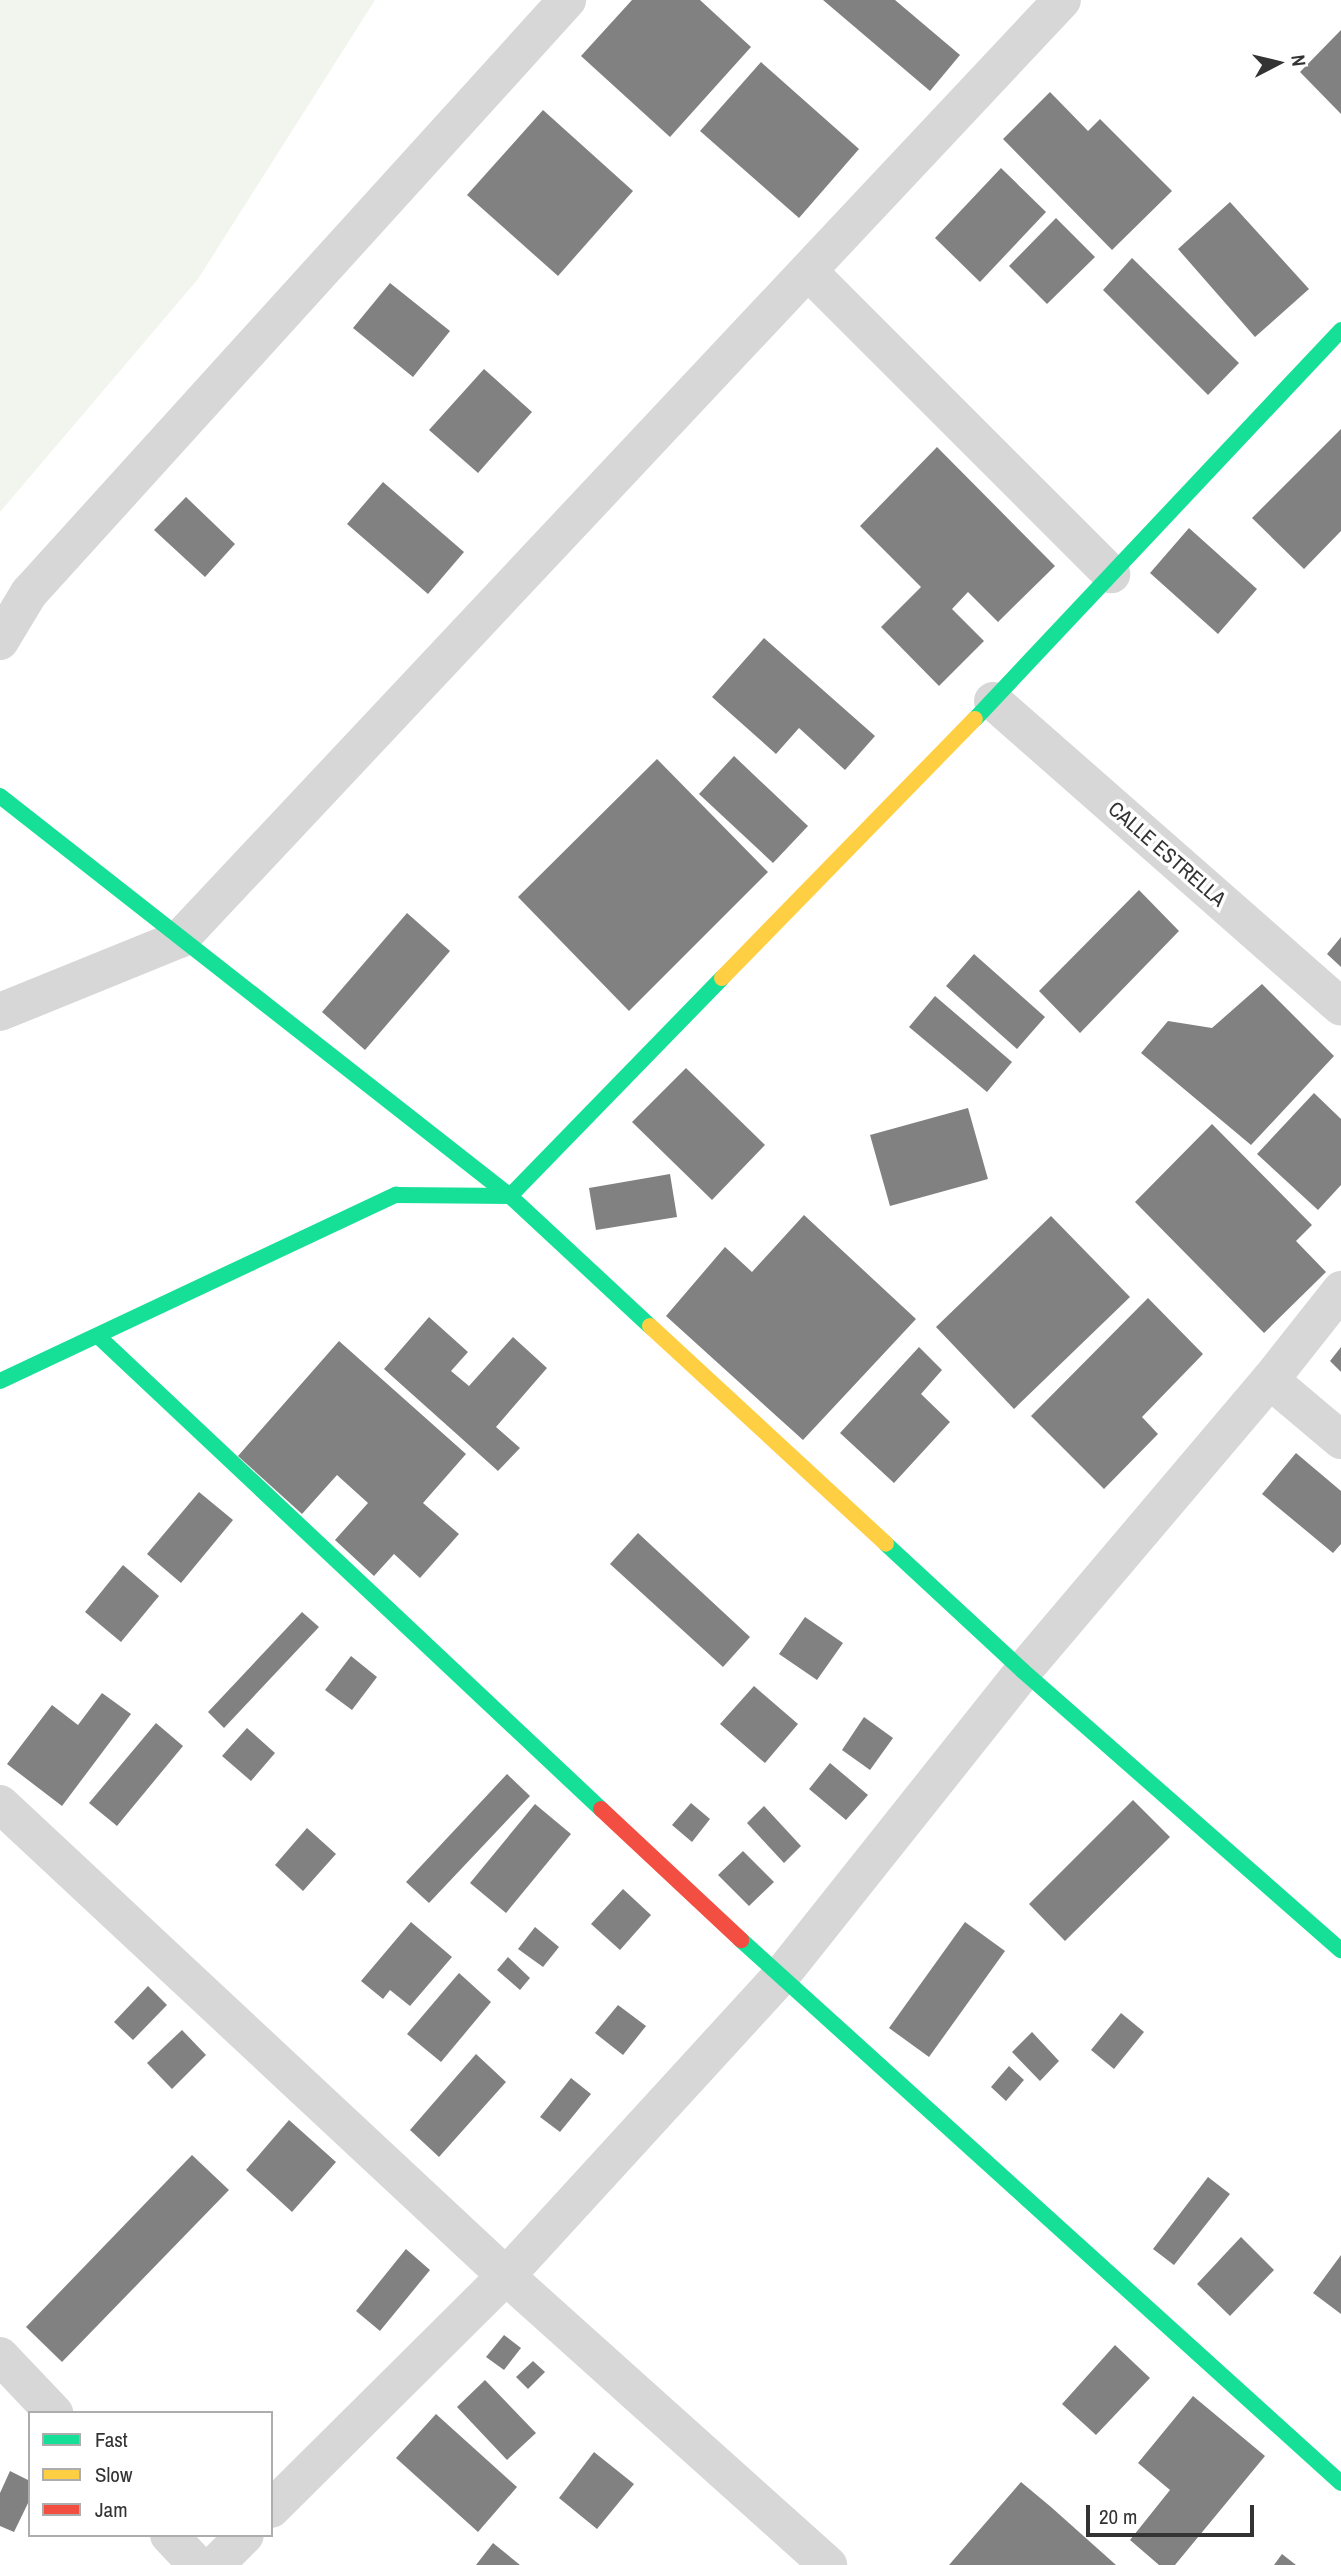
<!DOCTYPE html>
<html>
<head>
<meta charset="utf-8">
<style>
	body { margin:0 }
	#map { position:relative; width:1341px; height:2565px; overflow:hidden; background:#fff; font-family:"Archivo Narrow",sans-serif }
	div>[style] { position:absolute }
	.green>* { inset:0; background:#f1f5ed }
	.building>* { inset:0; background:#818181 }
	.street>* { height:38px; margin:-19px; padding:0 19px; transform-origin:19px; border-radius:19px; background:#d7d7d7 }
	.fast>* { height:16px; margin:-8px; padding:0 8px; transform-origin:8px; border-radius:8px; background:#16e098 }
	.slow>* { height:16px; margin:-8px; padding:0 8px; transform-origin:8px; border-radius:8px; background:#ffcf43 }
	.jam>* { height:16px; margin:-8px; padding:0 8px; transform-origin:8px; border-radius:8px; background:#f24e42 }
	span { translate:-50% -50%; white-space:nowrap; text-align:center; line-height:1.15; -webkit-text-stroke:7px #fff; paint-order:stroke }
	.street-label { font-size:21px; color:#333 }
	.legend { position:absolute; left:28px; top:2411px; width:245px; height:126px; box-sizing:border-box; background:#fff; border:2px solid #adadad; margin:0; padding:9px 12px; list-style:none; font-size:21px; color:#333 }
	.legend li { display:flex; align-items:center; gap:14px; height:35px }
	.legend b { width:35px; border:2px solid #adadad }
	.north { position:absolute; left:1243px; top:28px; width:70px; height:70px; -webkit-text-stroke:5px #fff; paint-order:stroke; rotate:83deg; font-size:19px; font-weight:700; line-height:28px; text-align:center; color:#333 }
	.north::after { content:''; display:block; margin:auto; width:24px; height:32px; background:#333; clip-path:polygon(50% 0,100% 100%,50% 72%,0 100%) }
	.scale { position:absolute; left:1086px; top:2505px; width:168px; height:32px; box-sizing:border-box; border:4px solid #333; border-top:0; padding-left:9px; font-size:21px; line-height:24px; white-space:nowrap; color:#333; -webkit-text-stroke:5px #fff; paint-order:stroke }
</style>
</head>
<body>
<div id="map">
	<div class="green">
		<i style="clip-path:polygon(0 0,375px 0,198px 279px,0 512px)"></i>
	</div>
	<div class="building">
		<i style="clip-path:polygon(632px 0,700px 0,751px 47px,670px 137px,581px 56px)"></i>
		<i style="clip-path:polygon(823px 0,895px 0,960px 55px,930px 91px)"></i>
		<i style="clip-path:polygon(1341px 30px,1341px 114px,1300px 72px)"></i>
		<i style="clip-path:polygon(761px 62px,859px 149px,799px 218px,700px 131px)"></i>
		<i style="clip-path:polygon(1050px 92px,1088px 131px,1100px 119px,1172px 191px,1112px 250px,1003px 139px)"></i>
		<i style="clip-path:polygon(543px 110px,633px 191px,558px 276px,467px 195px)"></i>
		<i style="clip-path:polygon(1001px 168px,1046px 212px,980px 282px,935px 238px)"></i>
		<i style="clip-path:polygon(1230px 202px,1309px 289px,1255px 337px,1178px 249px)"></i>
		<i style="clip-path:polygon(1056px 218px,1095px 257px,1047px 304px,1009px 266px)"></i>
		<i style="clip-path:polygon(1132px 258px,1239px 363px,1208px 395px,1103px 290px)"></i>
		<i style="clip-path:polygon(390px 283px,450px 331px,413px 377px,353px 328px)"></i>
		<i style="clip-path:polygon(484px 369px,532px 412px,478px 473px,429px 430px)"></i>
		<i style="clip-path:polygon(1341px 429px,1341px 531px,1304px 569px,1252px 518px)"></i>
		<i style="clip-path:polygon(937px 447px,1055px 566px,998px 622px,968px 592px,952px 609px,984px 641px,939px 686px,881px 627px,921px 587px,860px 526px)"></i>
		<i style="clip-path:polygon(383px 482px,464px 552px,428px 594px,347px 524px)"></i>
		<i style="clip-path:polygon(186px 497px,235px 544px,205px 577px,154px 530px)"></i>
		<i style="clip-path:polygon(1189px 528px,1257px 589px,1218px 634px,1150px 573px)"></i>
		<i style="clip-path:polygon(764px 638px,875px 736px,845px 770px,799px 728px,776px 754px,712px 697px)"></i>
		<i style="clip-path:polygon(734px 756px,808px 826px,773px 863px,699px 794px)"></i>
		<i style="clip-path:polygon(657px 759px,768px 872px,629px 1011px,518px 897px)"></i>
		<i style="clip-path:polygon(1139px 890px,1179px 931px,1080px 1033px,1039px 991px)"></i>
		<i style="clip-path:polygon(407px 913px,450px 951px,365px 1050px,322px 1012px)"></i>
		<i style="clip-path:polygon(1341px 937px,1341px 967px,1327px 954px)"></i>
		<i style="clip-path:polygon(974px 954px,1045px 1017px,1017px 1049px,946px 986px)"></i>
		<i style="clip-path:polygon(1262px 984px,1334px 1056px,1251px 1145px,1141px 1053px,1168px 1021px,1212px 1028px)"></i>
		<i style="clip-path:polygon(935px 996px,1012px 1062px,987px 1092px,909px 1027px)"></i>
		<i style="clip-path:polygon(686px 1068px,765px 1145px,712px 1200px,632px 1122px)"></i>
		<i style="clip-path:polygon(1314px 1093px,1341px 1119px,1341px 1185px,1318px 1210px,1257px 1154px)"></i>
		<i style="clip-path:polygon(968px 1108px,988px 1179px,890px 1206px,870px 1135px)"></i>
		<i style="clip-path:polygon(1212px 1124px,1312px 1225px,1296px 1241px,1326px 1272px,1264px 1333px,1135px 1202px)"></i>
		<i style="clip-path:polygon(670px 1174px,677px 1217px,596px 1230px,589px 1188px)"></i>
		<i style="clip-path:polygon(804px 1215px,916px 1319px,803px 1440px,666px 1316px,725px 1247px,752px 1272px)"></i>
		<i style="clip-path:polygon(1051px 1216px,1130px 1297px,1014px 1409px,936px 1327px)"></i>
		<i style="clip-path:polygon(1148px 1298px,1203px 1354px,1142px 1417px,1158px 1434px,1104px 1489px,1031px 1416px)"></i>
		<i style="clip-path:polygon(429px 1317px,468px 1352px,451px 1371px,469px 1386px,513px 1337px,547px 1368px,496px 1427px,520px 1448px,498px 1471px,384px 1369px)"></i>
		<i style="clip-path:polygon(339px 1341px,466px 1454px,423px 1503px,459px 1534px,420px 1578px,394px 1554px,374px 1576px,335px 1540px,368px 1503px,337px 1475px,302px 1514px,238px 1456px)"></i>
		<i style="clip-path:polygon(919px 1347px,942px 1370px,921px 1394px,950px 1422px,894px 1483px,840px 1433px)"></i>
		<i style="clip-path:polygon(1341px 1347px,1341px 1372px,1330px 1361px)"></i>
		<i style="clip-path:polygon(1296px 1453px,1341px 1491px,1341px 1544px,1333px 1553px,1262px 1494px)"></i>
		<i style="clip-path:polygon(199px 1492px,233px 1520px,181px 1583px,147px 1554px)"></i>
		<i style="clip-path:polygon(638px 1533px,750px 1637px,723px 1667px,610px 1564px)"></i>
		<i style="clip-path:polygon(123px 1565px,159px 1596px,121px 1642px,85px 1612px)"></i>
		<i style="clip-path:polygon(302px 1612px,319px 1627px,224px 1728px,208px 1712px)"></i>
		<i style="clip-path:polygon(805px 1617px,843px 1643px,817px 1680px,779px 1654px)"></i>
		<i style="clip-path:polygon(351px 1656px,377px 1677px,352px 1710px,325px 1690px)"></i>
		<i style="clip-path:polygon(754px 1686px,798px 1724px,765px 1763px,720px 1724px)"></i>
		<i style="clip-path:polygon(102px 1693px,131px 1714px,62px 1806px,7px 1764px,52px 1705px,78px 1725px)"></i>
		<i style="clip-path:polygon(864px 1717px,893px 1738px,870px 1770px,842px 1750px)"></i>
		<i style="clip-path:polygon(156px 1723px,183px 1746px,117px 1826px,89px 1803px)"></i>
		<i style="clip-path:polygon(247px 1728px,275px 1753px,251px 1781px,222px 1756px)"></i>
		<i style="clip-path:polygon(830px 1763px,868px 1795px,846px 1820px,809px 1789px)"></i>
		<i style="clip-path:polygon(507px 1774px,530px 1796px,429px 1903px,406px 1882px)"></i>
		<i style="clip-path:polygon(1133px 1800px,1170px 1837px,1065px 1941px,1029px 1904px)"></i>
		<i style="clip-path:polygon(691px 1803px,710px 1819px,692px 1842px,672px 1825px)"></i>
		<i style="clip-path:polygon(535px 1804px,571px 1834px,506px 1913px,470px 1883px)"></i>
		<i style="clip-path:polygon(764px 1806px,801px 1846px,784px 1863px,747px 1823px)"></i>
		<i style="clip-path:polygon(307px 1828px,336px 1854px,303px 1891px,275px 1865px)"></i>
		<i style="clip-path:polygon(743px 1851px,774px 1882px,749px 1906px,718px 1875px)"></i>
		<i style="clip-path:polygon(623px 1889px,651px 1915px,620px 1950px,591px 1924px)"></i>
		<i style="clip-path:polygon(411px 1922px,452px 1957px,410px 2006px,390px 1990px,383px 1999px,361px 1981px)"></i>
		<i style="clip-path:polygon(965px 1922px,1005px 1951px,929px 2057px,889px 2028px)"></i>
		<i style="clip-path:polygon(535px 1927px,559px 1947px,543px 1967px,518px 1949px)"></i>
		<i style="clip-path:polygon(508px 1957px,530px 1978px,520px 1990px,497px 1970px)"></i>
		<i style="clip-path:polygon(459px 1973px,491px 2002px,441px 2062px,407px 2034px)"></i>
		<i style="clip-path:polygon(148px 1986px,167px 2005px,133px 2040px,114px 2022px)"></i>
		<i style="clip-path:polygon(618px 2005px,646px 2026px,623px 2055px,595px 2033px)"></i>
		<i style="clip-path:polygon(1121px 2013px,1144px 2032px,1114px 2069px,1091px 2050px)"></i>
		<i style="clip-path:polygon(182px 2030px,206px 2055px,172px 2089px,147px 2063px)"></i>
		<i style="clip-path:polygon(1032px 2032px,1059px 2061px,1040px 2081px,1012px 2052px)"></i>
		<i style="clip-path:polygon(476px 2054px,506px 2082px,439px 2157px,410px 2130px)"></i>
		<i style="clip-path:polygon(1009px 2066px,1024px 2080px,1006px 2101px,991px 2087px)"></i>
		<i style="clip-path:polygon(571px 2078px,591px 2094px,560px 2132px,540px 2117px)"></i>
		<i style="clip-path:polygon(289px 2120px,336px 2162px,292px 2212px,246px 2170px)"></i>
		<i style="clip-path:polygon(192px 2155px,229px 2190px,62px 2362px,26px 2327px)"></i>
		<i style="clip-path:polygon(1208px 2177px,1230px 2194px,1174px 2265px,1153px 2249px)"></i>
		<i style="clip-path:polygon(1241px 2237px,1274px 2270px,1230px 2316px,1197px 2284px)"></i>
		<i style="clip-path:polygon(406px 2249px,430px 2270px,380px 2331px,356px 2311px)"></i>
		<i style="clip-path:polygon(1341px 2255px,1341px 2314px,1313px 2293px)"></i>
		<i style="clip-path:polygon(504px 2335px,521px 2348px,504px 2370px,486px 2357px)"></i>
		<i style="clip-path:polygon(1115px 2345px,1150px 2378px,1096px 2435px,1062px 2404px)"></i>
		<i style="clip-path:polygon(533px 2361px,545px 2372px,528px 2389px,516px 2377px)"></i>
		<i style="clip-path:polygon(485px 2380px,536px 2433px,507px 2460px,457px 2407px)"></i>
		<i style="clip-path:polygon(1193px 2396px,1265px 2456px,1175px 2565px,1159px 2565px,1130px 2540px,1170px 2490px,1138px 2463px)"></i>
		<i style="clip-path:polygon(436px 2414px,517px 2487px,478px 2532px,396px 2458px)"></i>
		<i style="clip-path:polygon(594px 2452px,634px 2484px,597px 2529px,559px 2498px)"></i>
		<i style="clip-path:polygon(10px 2471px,30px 2481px,30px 2499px,14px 2532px,0 2526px,0 2493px)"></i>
		<i style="clip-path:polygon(1021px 2482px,1051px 2507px,1116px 2565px,949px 2565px)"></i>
		<i style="clip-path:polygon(493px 2543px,520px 2565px,476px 2565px)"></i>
		<i style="clip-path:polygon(1282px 2554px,1296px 2565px,1274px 2565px)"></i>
	</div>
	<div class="street">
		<i style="left:808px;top:271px;width:429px;rotate:45deg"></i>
		<i style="left:0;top:641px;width:56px;rotate:-58.9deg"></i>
		<i style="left:29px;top:593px;width:801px;rotate:-47.78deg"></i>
		<i style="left:993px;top:701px;width:463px;rotate:41.3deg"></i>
		<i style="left:0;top:1012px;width:194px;rotate:-22.1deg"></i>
		<i style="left:180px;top:939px;width:1288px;rotate:-46.79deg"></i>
		<i style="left:1270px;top:1380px;width:93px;rotate:40.2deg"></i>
		<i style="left:0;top:1804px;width:692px;rotate:43.01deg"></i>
		<i style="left:506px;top:2276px;width:433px;rotate:41.9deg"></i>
		<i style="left:0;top:2356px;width:79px;rotate:46.5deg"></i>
		<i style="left:271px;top:2509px;width:331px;rotate:-44.8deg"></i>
		<i style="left:506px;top:2276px;width:406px;rotate:-47.5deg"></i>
		<i style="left:780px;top:1977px;width:391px;rotate:-51.5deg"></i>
		<i style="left:1023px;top:1671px;width:382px;rotate:-49.7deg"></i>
		<i style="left:1270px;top:1380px;width:115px;rotate:-51.7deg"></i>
		<i style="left:169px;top:2535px;width:41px;rotate:47deg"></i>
		<i style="left:215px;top:2565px;width:42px;rotate:-45deg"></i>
	</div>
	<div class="fast">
		<i style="left:975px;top:719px;width:534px;rotate:-46.74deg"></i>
		<i style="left:0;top:796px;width:648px;rotate:38.11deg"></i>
		<i style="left:510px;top:1196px;width:191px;rotate:42.9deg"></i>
		<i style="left:99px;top:1337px;width:689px;rotate:43.24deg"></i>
		<i style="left:0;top:1381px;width:438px;rotate:-25.2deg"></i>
		<i style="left:396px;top:1195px;width:114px;rotate:0.5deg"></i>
		<i style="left:510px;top:1196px;width:304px;rotate:-45.8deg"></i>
		<i style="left:886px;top:1544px;width:187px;rotate:42.8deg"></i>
		<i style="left:1023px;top:1671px;width:423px;rotate:41.3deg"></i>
		<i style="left:741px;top:1940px;width:809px;rotate:42.15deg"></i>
	</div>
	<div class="slow">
		<i style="left:722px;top:978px;width:362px;rotate:-45.7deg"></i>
		<i style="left:650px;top:1326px;width:321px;rotate:42.7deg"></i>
	</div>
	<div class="jam">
		<i style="left:601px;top:1809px;width:192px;rotate:43.1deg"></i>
	</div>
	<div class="street-label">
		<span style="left:1167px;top:854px;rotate:41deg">CALLE ESTRELLA</span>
	</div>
	<ul class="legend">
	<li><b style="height:9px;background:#16e098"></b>Fast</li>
	<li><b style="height:9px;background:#ffcf43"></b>Slow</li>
	<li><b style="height:9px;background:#f24e42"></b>Jam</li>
	</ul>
	<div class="north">N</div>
	<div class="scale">20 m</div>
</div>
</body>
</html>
